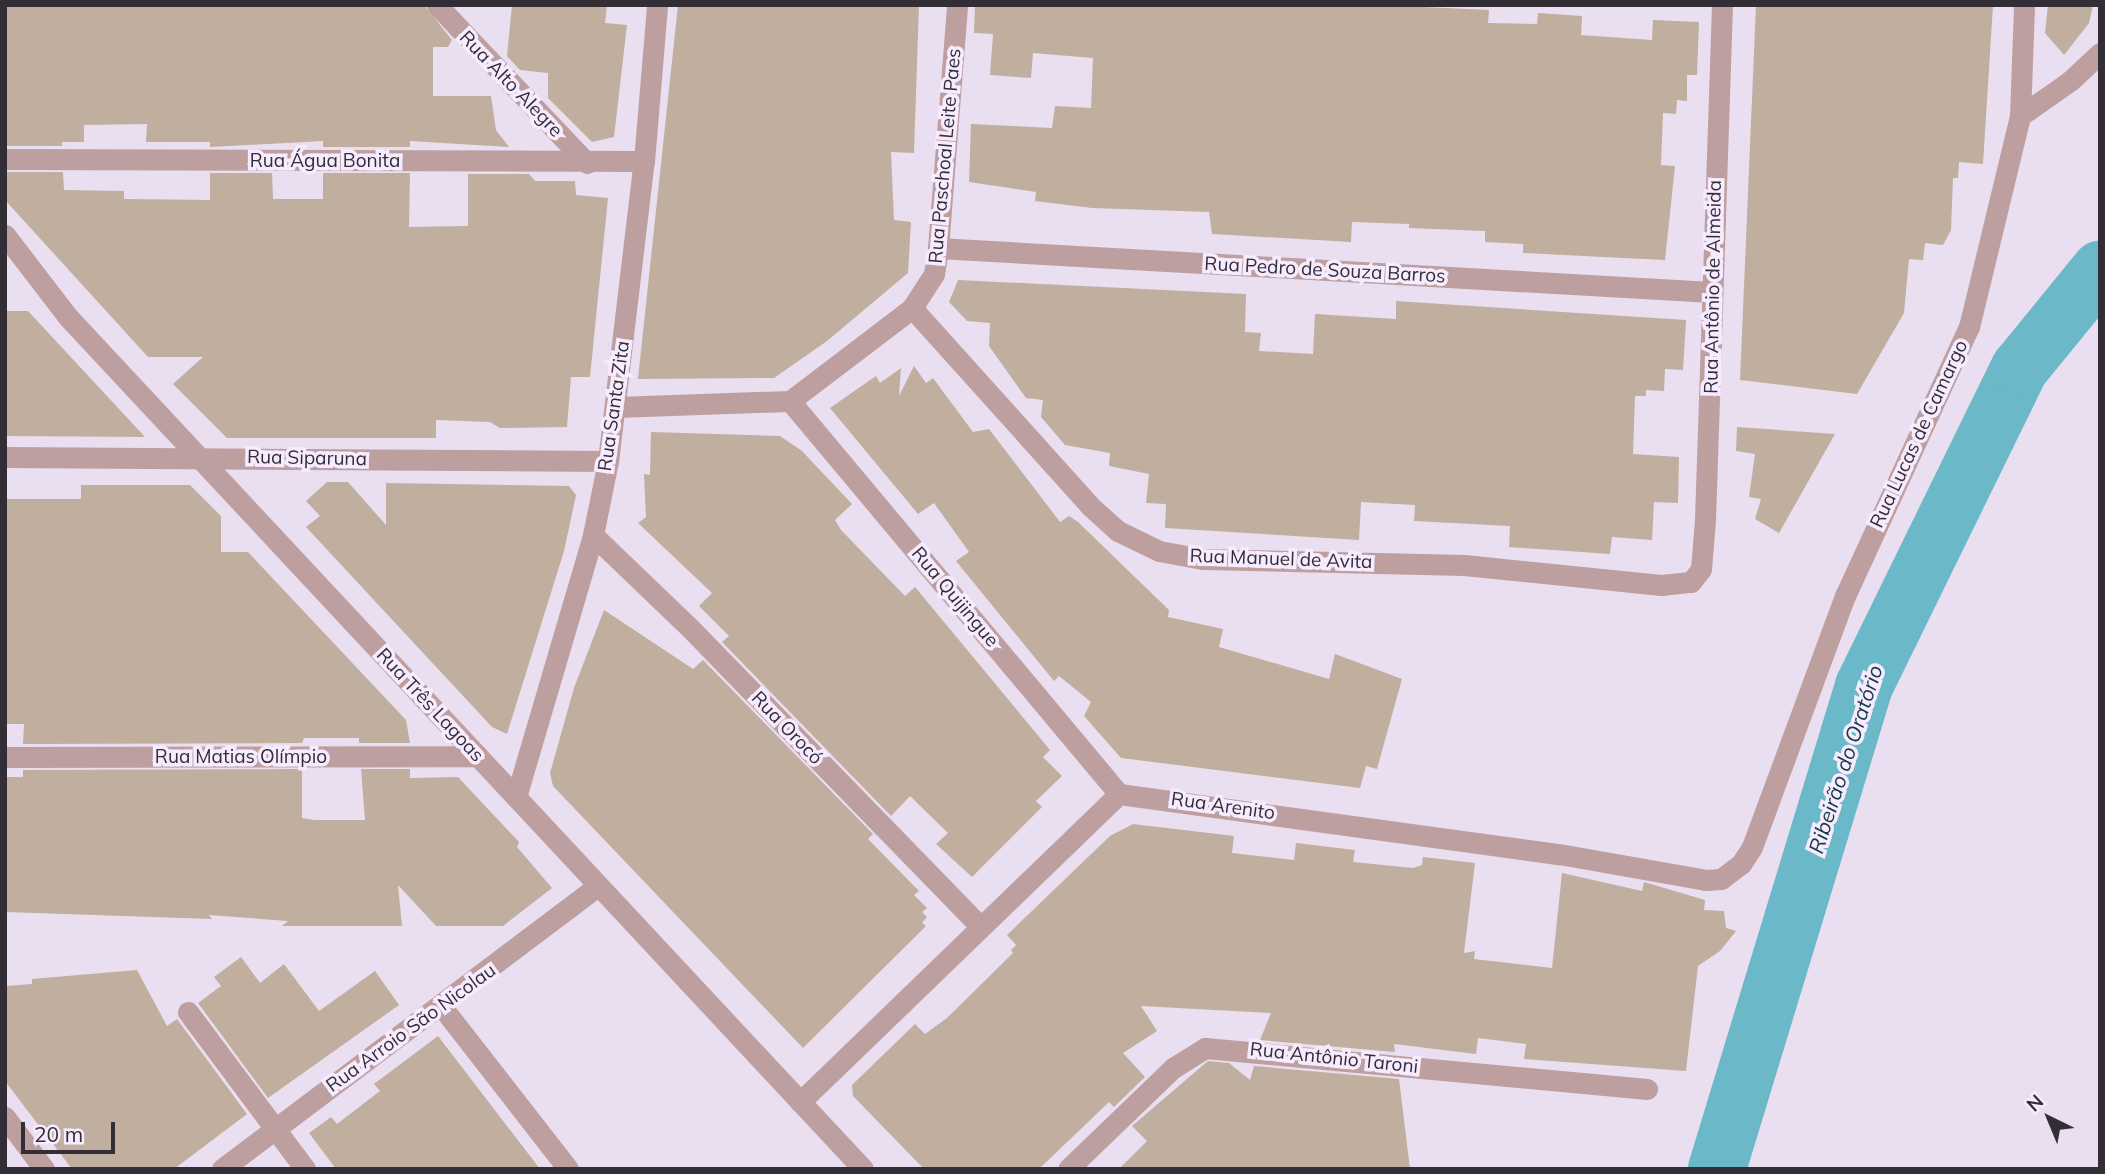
<!DOCTYPE html>
<html>
<head>
<meta charset="utf-8">
<style>
	body { margin:0 }
	#map { position:relative; width:2105px; height:1174px; overflow:hidden; background:#eadef1; font-family:Mulish,sans-serif }
	div>[style] { position:absolute }
	.river>* { height:58px; margin:-29px; padding:0 29px; transform-origin:29px; border-radius:29px; background:#6bb9c8 }
	.building>* { inset:0; background:#c0ae9f }
	.minor>* { height:21px; margin:-10.5px; padding:0 10.5px; transform-origin:10.5px; border-radius:10.5px; background:#bd9f9f }
	span { translate:-50% -50%; white-space:nowrap; text-align:center; line-height:1.15; -webkit-text-stroke:7px #f7ebff; paint-order:stroke }
	.street-label { font-size:19px; color:#332e36 }
	.water-label { font-size:21px; color:#153a41; font-style:italic }
	.frame { position:absolute; inset:0; border:7px solid #332e36; pointer-events:none }
	.north { position:absolute; left:2014px; top:1083px; width:70px; height:70px; -webkit-text-stroke:5px #f7ebff; paint-order:stroke; rotate:317deg; font-size:19px; font-weight:700; line-height:28px; text-align:center; color:#332e36 }
	.north::after { content:''; display:block; margin:auto; width:24px; height:32px; background:#332e36; clip-path:polygon(50% 0,100% 100%,50% 72%,0 100%) }
	.scale { position:absolute; left:21px; top:1122px; width:94px; height:32px; box-sizing:border-box; border:4px solid #332e36; border-top:0; padding-left:9px; font-size:21px; line-height:24px; white-space:nowrap; color:#332e36; -webkit-text-stroke:5px #f7ebff; paint-order:stroke }
</style>
</head>
<body>
<div id="map">
	<div class="river">
		<i style="left:1717px;top:1169px;width:505px;rotate:-73.07deg"></i>
		<i style="left:1864px;top:686px;width:354px;rotate:-63.9deg"></i>
		<i style="left:2020px;top:368px;width:127px;rotate:-50.8deg"></i>
	</div>
	<div class="building">
		<i style="clip-path:polygon(5px 5px,424px 5px,452px 40px,448px 47px,433px 47px,433px 96px,491px 96px,496px 130px,509px 147px,410px 141px,410px 147px,323px 147px,323px 141px,210px 147px,210px 142px,146px 142px,147px 124px,84px 125px,84px 142px,62px 142px,62px 146px,5px 146px)"></i>
		<i style="clip-path:polygon(512px 5px,607px 5px,605px 23px,627px 25px,614px 137px,592px 142px,548px 98px,548px 73px,520px 70px,507px 56px)"></i>
		<i style="clip-path:polygon(678px 5px,919px 5px,914px 153px,891px 152px,894px 220px,911px 222px,908px 273px,827px 341px,774px 378px,638px 379px)"></i>
		<i style="clip-path:polygon(975px 5px,1381px 5px,1489px 10px,1488px 23px,1537px 24px,1538px 13px,1582px 16px,1581px 35px,1652px 40px,1653px 20px,1699px 22px,1697px 75px,1687px 75px,1687px 101px,1677px 100px,1676px 114px,1663px 113px,1661px 165px,1675px 166px,1665px 260px,1523px 253px,1523px 244px,1485px 242px,1485px 231px,1409px 228px,1409px 224px,1352px 222px,1351px 242px,1212px 234px,1209px 212px,1092px 208px,1035px 201px,1036px 192px,969px 182px,971px 124px,1052px 128px,1055px 106px,1091px 108px,1093px 58px,1033px 53px,1031px 78px,990px 75px,993px 34px,974px 33px)"></i>
		<i style="clip-path:polygon(1756px 5px,1993px 5px,1983px 164px,1959px 162px,1958px 178px,1953px 178px,1951px 230px,1943px 245px,1925px 243px,1923px 260px,1909px 259px,1904px 313px,1857px 394px,1740px 380px)"></i>
		<i style="clip-path:polygon(2048px 5px,2093px 5px,2089px 23px,2064px 55px,2045px 33px)"></i>
		<i style="clip-path:polygon(5px 172px,63px 172px,64px 190px,124px 191px,124px 199px,210px 200px,210px 173px,272px 173px,273px 199px,323px 199px,323px 173px,410px 173px,409px 227px,468px 226px,468px 174px,529px 174px,535px 181px,575px 181px,576px 195px,608px 198px,590px 377px,571px 377px,567px 427px,500px 428px,490px 422px,436px 420px,436px 438px,227px 438px,173px 384px,203px 357px,148px 357px,5px 200px)"></i>
		<i style="clip-path:polygon(958px 280px,1246px 294px,1245px 332px,1261px 333px,1259px 351px,1313px 354px,1315px 314px,1396px 319px,1396px 301px,1686px 320px,1683px 370px,1665px 369px,1664px 391px,1646px 390px,1646px 396px,1635px 396px,1633px 454px,1679px 457px,1678px 503px,1654px 502px,1652px 540px,1612px 537px,1610px 554px,1509px 547px,1510px 526px,1414px 521px,1415px 505px,1361px 502px,1359px 540px,1165px 528px,1166px 504px,1146px 503px,1149px 474px,1109px 466px,1110px 453px,1065px 445px,1041px 417px,1043px 400px,1026px 398px,989px 346px,990px 323px,967px 321px,949px 302px)"></i>
		<i style="clip-path:polygon(5px 311px,28px 311px,145px 437px,5px 436px)"></i>
		<i style="clip-path:polygon(914px 366px,926px 383px,933px 378px,973px 432px,989px 429px,1060px 522px,1069px 516px,1078px 522px,1169px 610px,1168px 617px,1223px 629px,1219px 647px,1329px 679px,1335px 654px,1402px 679px,1377px 769px,1366px 766px,1360px 788px,1121px 758px,1084px 716px,1091px 702px,1059px 676px,1054px 681px,956px 561px,969px 552px,934px 503px,918px 514px,830px 408px,876px 376px,880px 383px,901px 368px,899px 396px)"></i>
		<i style="clip-path:polygon(1737px 427px,1835px 434px,1779px 533px,1755px 519px,1761px 499px,1749px 497px,1755px 454px,1736px 451px)"></i>
		<i style="clip-path:polygon(651px 432px,780px 436px,802px 451px,852px 504px,835px 520px,841px 530px,905px 596px,915px 587px,1050px 750px,1043px 757px,1062px 776px,1036px 801px,1042px 807px,972px 877px,936px 844px,948px 833px,910px 796px,891px 816px,722px 642px,729px 636px,699px 606px,712px 593px,638px 523px,646px 517px,644px 474px,650px 475px)"></i>
		<i style="clip-path:polygon(327px 482px,348px 482px,386px 525px,386px 483px,569px 486px,576px 495px,564px 551px,507px 734px,492px 727px,306px 527px,320px 516px,306px 501px)"></i>
		<i style="clip-path:polygon(81px 485px,190px 485px,221px 516px,221px 552px,248px 552px,406px 720px,410px 743px,359px 743px,359px 738px,304px 738px,302px 743px,23px 744px,24px 724px,5px 724px,5px 499px,81px 499px)"></i>
		<i style="clip-path:polygon(604px 610px,693px 669px,703px 660px,873px 834px,868px 839px,919px 891px,914px 895px,927px 908px,922px 912px,927px 917px,922px 923px,926px 926px,803px 1048px,553px 786px,550px 773px,574px 688px)"></i>
		<i style="clip-path:polygon(302px 769px,302px 818px,314px 820px,365px 820px,361px 769px,410px 769px,410px 778px,458px 777px,519px 842px,517px 847px,552px 888px,503px 926px,436px 926px,398px 885px,402px 926px,282px 926px,288px 921px,209px 915px,212px 919px,5px 912px,5px 777px,23px 777px,23px 770px)"></i>
		<i style="clip-path:polygon(1133px 824px,1234px 836px,1232px 853px,1294px 860px,1296px 843px,1355px 850px,1353px 862px,1413px 868px,1422px 865px,1423px 857px,1475px 863px,1464px 953px,1475px 951px,1474px 959px,1552px 968px,1562px 873px,1642px 891px,1644px 882px,1705px 900px,1704px 910px,1724px 911px,1726px 928px,1736px 931px,1720px 951px,1698px 966px,1686px 1071px,1524px 1059px,1526px 1044px,1478px 1038px,1476px 1054px,1394px 1044px,1395px 1052px,1260px 1040px,1271px 1013px,1141px 1006px,1157px 1031px,1123px 1053px,1145px 1077px,1114px 1107px,1109px 1102px,1039px 1169px,924px 1169px,853px 1096px,852px 1085px,915px 1024px,925px 1034px,947px 1018px,1013px 953px,1011px 950px,1016px 945px,1007px 935px,1110px 836px)"></i>
		<i style="clip-path:polygon(241px 957px,260px 983px,284px 964px,319px 1011px,375px 971px,399px 1005px,268px 1098px,198px 1003px,221px 986px,214px 977px)"></i>
		<i style="clip-path:polygon(137px 970px,167px 1026px,177px 1019px,247px 1114px,174px 1169px,72px 1169px,5px 1081px,5px 986px,32px 984px,32px 979px)"></i>
		<i style="clip-path:polygon(438px 1036px,540px 1169px,336px 1169px,309px 1133px,331px 1117px,337px 1124px,380px 1091px,374px 1084px)"></i>
		<i style="clip-path:polygon(1208px 1061px,1229px 1063px,1250px 1080px,1254px 1066px,1399px 1079px,1410px 1169px,1119px 1169px,1147px 1141px,1132px 1126px)"></i>
	</div>
	<div class="minor">
		<i style="left:437px;top:5px;width:218px;rotate:46.5deg"></i>
		<i style="left:2020px;top:116px;width:61px;rotate:-35deg"></i>
		<i style="left:2070px;top:81px;width:41px;rotate:-43deg"></i>
		<i style="left:5px;top:159px;width:639px;rotate:0.18deg"></i>
		<i style="left:5px;top:235px;width:103px;rotate:52.5deg"></i>
		<i style="left:68px;top:317px;width:1165px;rotate:46.98deg"></i>
		<i style="left:938px;top:248px;width:775px;rotate:3.25deg"></i>
		<i style="left:912px;top:308px;width:266px;rotate:48deg"></i>
		<i style="left:1090px;top:506px;width:38px;rotate:42deg"></i>
		<i style="left:1118px;top:531px;width:46px;rotate:26deg"></i>
		<i style="left:1159px;top:551px;width:45px;rotate:10.3deg"></i>
		<i style="left:1203px;top:559px;width:261px;rotate:1.3deg"></i>
		<i style="left:1464px;top:565px;width:198px;rotate:5.8deg"></i>
		<i style="left:1661px;top:585px;width:30px;rotate:-6deg"></i>
		<i style="left:1691px;top:582px;width:16px;rotate:-52deg"></i>
		<i style="left:1701px;top:569px;width:49px;rotate:-85.3deg"></i>
		<i style="left:1705px;top:520px;width:515px;rotate:-88.11deg"></i>
		<i style="left:790px;top:401px;width:513px;rotate:50.07deg"></i>
		<i style="left:616px;top:407px;width:174px;rotate:-2deg"></i>
		<i style="left:790px;top:401px;width:153px;rotate:-37.3deg"></i>
		<i style="left:912px;top:308px;width:40px;rotate:-57.1deg"></i>
		<i style="left:934px;top:274px;width:26px;rotate:-81deg"></i>
		<i style="left:938px;top:248px;width:244px;rotate:-85.5deg"></i>
		<i style="left:5px;top:457px;width:603px;rotate:0.38deg"></i>
		<i style="left:593px;top:535px;width:134px;rotate:43.8deg"></i>
		<i style="left:690px;top:628px;width:414px;rotate:45.8deg"></i>
		<i style="left:5px;top:757px;width:473px;rotate:-0.1deg"></i>
		<i style="left:516px;top:797px;width:273px;rotate:-73.6deg"></i>
		<i style="left:593px;top:535px;width:76px;rotate:-78.5deg"></i>
		<i style="left:608px;top:461px;width:302px;rotate:-83.2deg"></i>
		<i style="left:644px;top:161px;width:157px;rotate:-85.2deg"></i>
		<i style="left:442px;top:1007px;width:205px;rotate:52.1deg"></i>
		<i style="left:188px;top:1012px;width:196px;rotate:53.3deg"></i>
		<i style="left:800px;top:1102px;width:443px;rotate:-44deg"></i>
		<i style="left:1119px;top:794px;width:444px;rotate:7.8deg"></i>
		<i style="left:1559px;top:854px;width:149px;rotate:10deg"></i>
		<i style="left:1706px;top:880px;width:15px;rotate:-4deg"></i>
		<i style="left:1721px;top:879px;width:25px;rotate:-37deg"></i>
		<i style="left:1741px;top:864px;width:20px;rotate:-57deg"></i>
		<i style="left:1752px;top:847px;width:268px;rotate:-69.7deg"></i>
		<i style="left:1845px;top:596px;width:296px;rotate:-65.3deg"></i>
		<i style="left:1969px;top:327px;width:217px;rotate:-76.4deg"></i>
		<i style="left:2020px;top:116px;width:111px;rotate:-87.9deg"></i>
		<i style="left:5px;top:1117px;width:65px;rotate:53.1deg"></i>
		<i style="left:222px;top:1169px;width:471px;rotate:-37deg"></i>
		<i style="left:1068px;top:1169px;width:146px;rotate:-43.9deg"></i>
		<i style="left:1173px;top:1068px;width:38px;rotate:-32deg"></i>
		<i style="left:1205px;top:1048px;width:444px;rotate:5.3deg"></i>
	</div>
	<div class="street-label">
		<span style="left:511px;top:84px;rotate:46deg">Rua Alto Alegre</span>
		<span style="left:945px;top:156px;rotate:-85deg">Rua Paschoal Leite Paes</span>
		<span style="left:325px;top:161px">Rua Água Bonita</span>
		<span style="left:1325px;top:270px;rotate:3deg">Rua Pedro de Souza Barros</span>
		<span style="left:1713px;top:287px;rotate:-89deg">Rua Antônio de Almeida</span>
		<span style="left:614px;top:406px;rotate:-82deg">Rua Santa Zita</span>
		<span style="left:1919px;top:434px;rotate:-65deg">Rua Lucas de Camargo</span>
		<span style="left:307px;top:458px;rotate:1deg">Rua Siparuna</span>
		<span style="left:1281px;top:559px;rotate:2deg">Rua Manuel de Avita</span>
		<span style="left:955px;top:597px;rotate:50deg">Rua Quijingue</span>
		<span style="left:430px;top:705px;rotate:47deg">Rua Três Lagoas</span>
		<span style="left:787px;top:728px;rotate:46deg">Rua Orocó</span>
		<span style="left:241px;top:757px">Rua Matias Olímpio</span>
		<span style="left:1223px;top:806px;rotate:8deg">Rua Arenito</span>
		<span style="left:411px;top:1028px;rotate:-36deg">Rua Arroio São Nicolau</span>
		<span style="left:1334px;top:1058px;rotate:6deg">Rua Antônio Taroni</span>
	</div>
	<div class="water-label">
		<span style="left:1845px;top:759px;rotate:-72deg">Ribeirão do Oratório</span>
	</div>
	<div class="frame"></div>
	<div class="north">N</div>
	<div class="scale">20 m</div>
</div>
</body>
</html>
